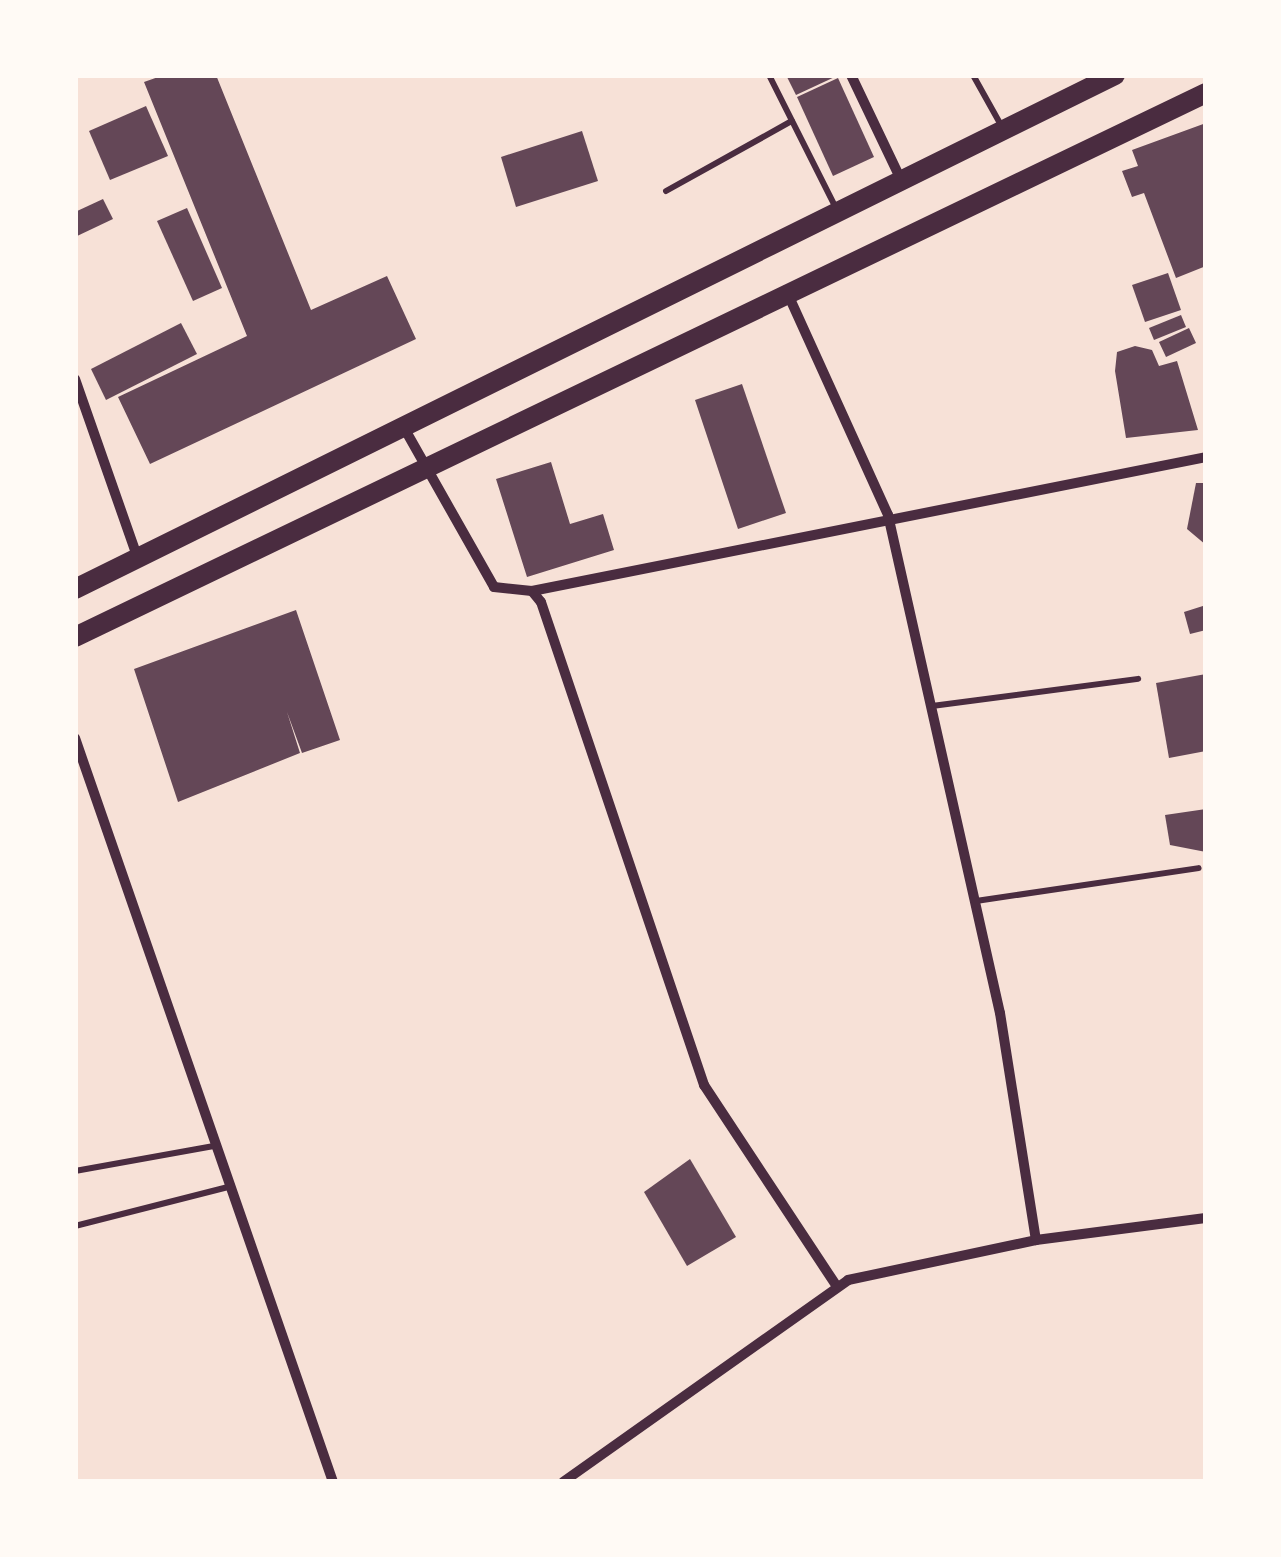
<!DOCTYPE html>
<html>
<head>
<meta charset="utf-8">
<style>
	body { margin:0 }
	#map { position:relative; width:1281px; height:1557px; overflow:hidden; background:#f7e1d7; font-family:"DejaVu Sans",sans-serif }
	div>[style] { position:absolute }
	.building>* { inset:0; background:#644757 }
	.service>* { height:6px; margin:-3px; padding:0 3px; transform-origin:3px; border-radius:3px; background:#4a2c40 }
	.minor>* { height:10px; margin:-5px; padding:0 5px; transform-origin:5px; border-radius:5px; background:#4a2c40 }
	.trunk>* { height:20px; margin:-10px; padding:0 10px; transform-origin:10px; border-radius:10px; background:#4a2c40 }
	span { translate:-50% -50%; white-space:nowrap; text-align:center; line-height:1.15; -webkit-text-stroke:10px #fffaf5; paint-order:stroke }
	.frame { position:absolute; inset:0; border:78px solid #fffaf5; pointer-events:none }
</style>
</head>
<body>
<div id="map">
	<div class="building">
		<i style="clip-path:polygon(164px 75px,216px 75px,311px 310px,387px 276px,416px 339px,150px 464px,118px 397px,247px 336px,144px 82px)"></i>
		<i style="clip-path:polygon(786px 75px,839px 75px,796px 95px)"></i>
		<i style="clip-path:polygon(838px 78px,874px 157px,833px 176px,797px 97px)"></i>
		<i style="clip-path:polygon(146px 106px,168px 156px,110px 180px,89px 131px)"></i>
		<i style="clip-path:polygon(1206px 123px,1206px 266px,1176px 278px,1144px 193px,1132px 197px,1122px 171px,1138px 166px,1132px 150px)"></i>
		<i style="clip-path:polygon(582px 131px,598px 181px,516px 207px,501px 157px)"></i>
		<i style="clip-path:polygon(103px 199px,113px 219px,75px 237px,75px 212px)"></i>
		<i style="clip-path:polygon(187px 208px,222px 288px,193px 301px,157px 221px)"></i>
		<i style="clip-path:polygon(1168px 273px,1181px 310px,1145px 322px,1132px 285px)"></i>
		<i style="clip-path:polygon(1181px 315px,1186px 327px,1154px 340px,1149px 328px)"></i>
		<i style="clip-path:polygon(181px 323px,197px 354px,106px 400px,91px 369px)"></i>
		<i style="clip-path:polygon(1189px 328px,1196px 343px,1166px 357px,1159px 342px)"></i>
		<i style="clip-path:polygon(1135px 346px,1152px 350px,1159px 366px,1177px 361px,1198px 430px,1126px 438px,1115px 371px,1117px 352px)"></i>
		<i style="clip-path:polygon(742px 384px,786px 513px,738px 529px,695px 400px)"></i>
		<i style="clip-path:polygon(551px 462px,570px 524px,603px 514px,614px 550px,527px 577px,496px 479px)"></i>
		<i style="clip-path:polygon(1196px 483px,1206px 483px,1206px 545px,1187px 529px)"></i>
		<i style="clip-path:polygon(1206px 605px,1206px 630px,1190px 634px,1184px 612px)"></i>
		<i style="clip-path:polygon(296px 610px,340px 740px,302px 753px,287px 712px,300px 753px,178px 802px,134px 669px)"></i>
		<i style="clip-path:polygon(1206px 674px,1206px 751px,1169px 758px,1156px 683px)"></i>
		<i style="clip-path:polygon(1206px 809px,1206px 852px,1170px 845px,1165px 815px)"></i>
		<i style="clip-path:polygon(690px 1159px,736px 1237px,687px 1266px,644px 1192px)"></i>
	</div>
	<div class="service">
		<i style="left:769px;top:75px;width:151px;rotate:63.3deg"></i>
		<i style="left:973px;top:75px;width:57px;rotate:60.8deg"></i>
		<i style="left:666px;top:191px;width:144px;rotate:-29.1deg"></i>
		<i style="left:932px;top:706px;width:208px;rotate:-7.5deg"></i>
		<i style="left:976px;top:901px;width:225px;rotate:-8.4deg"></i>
		<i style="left:75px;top:1171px;width:141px;rotate:-10.2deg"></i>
		<i style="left:75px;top:1226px;width:158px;rotate:-14.3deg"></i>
	</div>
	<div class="minor">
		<i style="left:851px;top:75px;width:116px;rotate:64.5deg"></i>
		<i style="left:786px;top:290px;width:247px;rotate:65.6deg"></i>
		<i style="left:888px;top:515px;width:510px;rotate:77.33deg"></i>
		<i style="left:1000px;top:1013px;width:230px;rotate:81deg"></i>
		<i style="left:75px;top:379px;width:188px;rotate:70.7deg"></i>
		<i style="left:403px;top:426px;width:185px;rotate:60.5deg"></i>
		<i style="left:494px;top:587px;width:38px;rotate:6deg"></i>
		<i style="left:532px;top:591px;width:14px;rotate:51deg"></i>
		<i style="left:541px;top:602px;width:510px;rotate:71.35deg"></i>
		<i style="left:704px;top:1085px;width:240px;rotate:56.6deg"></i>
		<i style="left:532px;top:591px;width:687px;rotate:-11.24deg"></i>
		<i style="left:75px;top:738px;width:787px;rotate:70.87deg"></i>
		<i style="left:563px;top:1482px;width:349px;rotate:-35.3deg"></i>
		<i style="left:848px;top:1280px;width:192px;rotate:-12deg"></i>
		<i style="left:1036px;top:1240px;width:171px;rotate:-7.4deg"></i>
	</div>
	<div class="trunk">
		<i style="left:75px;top:589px;width:1160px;rotate:-26.3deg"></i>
		<i style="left:75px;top:637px;width:1255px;rotate:-25.69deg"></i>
	</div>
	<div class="frame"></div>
</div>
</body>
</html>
